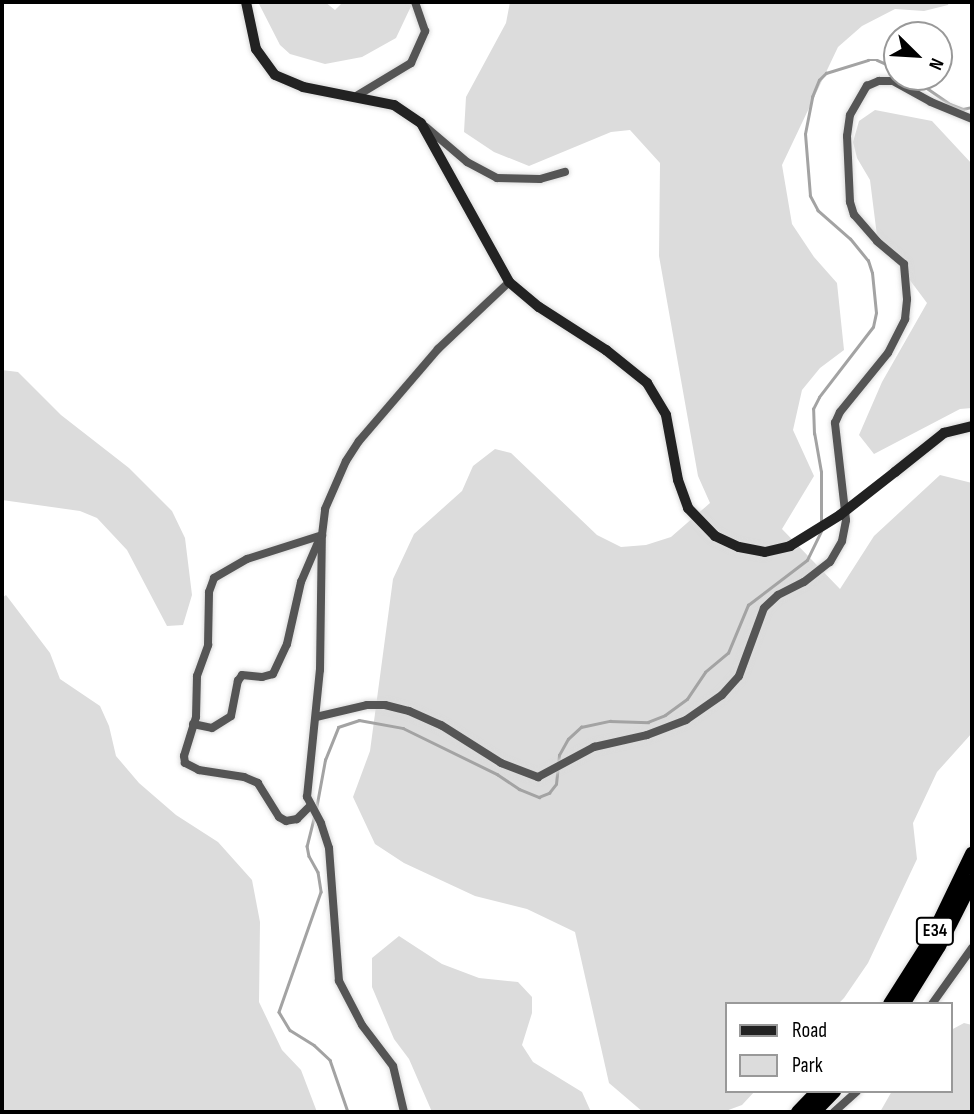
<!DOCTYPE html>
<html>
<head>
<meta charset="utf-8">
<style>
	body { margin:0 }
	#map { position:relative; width:974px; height:1114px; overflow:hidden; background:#fff; font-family:"Sofia Sans Condensed",sans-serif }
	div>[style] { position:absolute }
	.green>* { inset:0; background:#dcdcdc }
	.stream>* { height:2.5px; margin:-1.25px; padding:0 1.25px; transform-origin:1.25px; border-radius:1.25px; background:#a3a3a3 }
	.roads { filter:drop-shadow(0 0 2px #dbdbdb) drop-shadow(0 0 2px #dbdbdb) }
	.street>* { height:8px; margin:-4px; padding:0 4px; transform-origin:4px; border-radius:4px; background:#555 }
	.secondary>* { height:10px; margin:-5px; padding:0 5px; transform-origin:5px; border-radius:5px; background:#222 }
	.highway>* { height:14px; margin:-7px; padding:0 7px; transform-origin:7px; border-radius:7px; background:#000 }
	.secondary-bridge>* { height:10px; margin:-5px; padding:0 5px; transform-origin:5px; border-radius:5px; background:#222 }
	span { translate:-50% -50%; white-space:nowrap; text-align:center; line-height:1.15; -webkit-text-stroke:5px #fff; paint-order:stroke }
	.shield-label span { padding:2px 5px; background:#fff; border:2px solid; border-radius:5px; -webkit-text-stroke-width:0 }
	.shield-label { font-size:18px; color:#000; font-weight:700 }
	.frame { position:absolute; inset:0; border:4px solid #000; pointer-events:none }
	.legend { position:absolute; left:725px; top:1002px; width:228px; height:91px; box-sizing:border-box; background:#fff; border:2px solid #999; margin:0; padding:9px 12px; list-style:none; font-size:21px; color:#000 }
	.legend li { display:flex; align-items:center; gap:14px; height:35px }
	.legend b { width:35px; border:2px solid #999 }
	.north { position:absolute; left:883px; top:21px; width:70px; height:70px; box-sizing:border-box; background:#fff; border:2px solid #999; border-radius:50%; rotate:114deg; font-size:19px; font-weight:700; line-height:28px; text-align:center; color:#000 }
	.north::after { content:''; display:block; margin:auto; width:24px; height:32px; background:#000; clip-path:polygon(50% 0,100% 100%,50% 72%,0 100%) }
</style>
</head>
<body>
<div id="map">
	<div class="green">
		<i style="clip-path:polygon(258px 2px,325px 2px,335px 10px,343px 2px,413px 2px,396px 38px,362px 57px,325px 64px,290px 54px,280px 45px)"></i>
		<i style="clip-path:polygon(510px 2px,949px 2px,948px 5px,924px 11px,895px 9px,862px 26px,838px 47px,782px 165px,792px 224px,814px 257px,837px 283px,844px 350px,820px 368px,802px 390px,793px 430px,814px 476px,782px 529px,840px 589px,874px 536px,940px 475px,972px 483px,972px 733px,937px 772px,913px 823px,917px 859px,868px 963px,844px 998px,838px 1004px,727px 1004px,727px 1091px,755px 1091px,742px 1105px,723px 1112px,643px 1112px,609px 1083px,575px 932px,527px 909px,475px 896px,404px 863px,375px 844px,353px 797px,370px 751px,393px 579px,414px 534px,462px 491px,473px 466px,495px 449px,511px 453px,597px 535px,621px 547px,646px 545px,671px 537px,710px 503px,698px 476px,659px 256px,660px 163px,630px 130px,611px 132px,529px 166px,494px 152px,464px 132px,466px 97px,506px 23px)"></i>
		<i style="clip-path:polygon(875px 110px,932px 121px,972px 164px,972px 408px,960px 409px,874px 454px,859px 435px,882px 382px,927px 303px,877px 236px,870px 180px,857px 158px,853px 142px,859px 121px)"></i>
		<i style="clip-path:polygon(2px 370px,18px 372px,61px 415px,129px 468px,172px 511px,185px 538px,192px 595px,183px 625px,167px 626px,127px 550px,97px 518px,80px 511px,2px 500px)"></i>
		<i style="clip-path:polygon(6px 595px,50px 653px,60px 679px,100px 706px,109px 726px,116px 756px,139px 783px,176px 815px,218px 842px,252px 880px,260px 922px,259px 1002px,282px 1050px,301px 1070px,317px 1112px,2px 1112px,2px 598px)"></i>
		<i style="clip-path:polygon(399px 936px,442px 964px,479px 978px,518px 982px,532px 997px,532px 1013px,522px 1045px,533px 1062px,582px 1092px,591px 1112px,432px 1112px,409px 1059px,394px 1039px,372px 987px,372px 958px)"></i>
		<i style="clip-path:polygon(964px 1023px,972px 1025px,972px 1112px,880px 1112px,892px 1091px,951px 1091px,951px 1030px)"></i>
	</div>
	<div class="stream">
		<i style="left:911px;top:77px;width:47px;rotate:34.7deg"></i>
		<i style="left:950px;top:104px;width:14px;rotate:21deg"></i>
		<i style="left:963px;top:109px;width:9px;rotate:-13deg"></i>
		<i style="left:821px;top:521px;width:49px;rotate:-90deg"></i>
		<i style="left:821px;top:472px;width:39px;rotate:-100deg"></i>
		<i style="left:814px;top:434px;width:25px;rotate:-92deg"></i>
		<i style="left:813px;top:409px;width:13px;rotate:-63deg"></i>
		<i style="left:819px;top:397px;width:88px;rotate:-52.4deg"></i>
		<i style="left:873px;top:327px;width:14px;rotate:-78deg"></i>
		<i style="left:876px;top:313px;width:40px;rotate:-95.7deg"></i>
		<i style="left:872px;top:273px;width:13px;rotate:-108deg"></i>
		<i style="left:868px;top:261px;width:28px;rotate:-129deg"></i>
		<i style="left:850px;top:239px;width:43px;rotate:-138.8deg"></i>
		<i style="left:818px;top:211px;width:17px;rotate:-118deg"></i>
		<i style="left:810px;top:196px;width:62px;rotate:-94.6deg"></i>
		<i style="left:805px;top:134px;width:38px;rotate:-79deg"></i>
		<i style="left:812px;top:97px;width:18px;rotate:-68deg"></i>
		<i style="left:819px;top:80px;width:10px;rotate:-45deg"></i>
		<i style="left:826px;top:73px;width:44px;rotate:-17.2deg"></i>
		<i style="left:868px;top:60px;width:9px"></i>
		<i style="left:877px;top:60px;width:22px;rotate:24deg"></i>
		<i style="left:316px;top:809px;width:50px;rotate:-79.6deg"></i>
		<i style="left:325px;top:760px;width:35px;rotate:-68deg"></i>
		<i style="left:338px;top:727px;width:22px;rotate:-18deg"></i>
		<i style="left:359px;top:720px;width:45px;rotate:10.3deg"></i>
		<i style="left:403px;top:728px;width:105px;rotate:26.1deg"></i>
		<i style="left:497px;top:774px;width:27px;rotate:34deg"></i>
		<i style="left:519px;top:789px;width:22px;rotate:22deg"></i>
		<i style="left:539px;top:797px;width:11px;rotate:-22deg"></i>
		<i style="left:549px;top:793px;width:11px;rotate:-52deg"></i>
		<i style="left:556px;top:784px;width:29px;rotate:-84deg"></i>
		<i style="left:559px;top:755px;width:18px;rotate:-61deg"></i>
		<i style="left:568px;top:739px;width:18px;rotate:-43deg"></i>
		<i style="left:581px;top:727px;width:30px;rotate:-12deg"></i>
		<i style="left:610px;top:721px;width:38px;rotate:2deg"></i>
		<i style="left:648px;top:722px;width:18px;rotate:-22deg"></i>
		<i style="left:665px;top:715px;width:27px;rotate:-36deg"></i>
		<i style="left:687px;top:699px;width:32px;rotate:-56deg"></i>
		<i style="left:705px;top:672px;width:30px;rotate:-40deg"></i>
		<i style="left:728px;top:653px;width:52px;rotate:-67.4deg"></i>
		<i style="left:748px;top:605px;width:74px;rotate:-37.3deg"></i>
		<i style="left:807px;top:560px;width:32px;rotate:-64deg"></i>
		<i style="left:315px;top:815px;width:32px;rotate:104deg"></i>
		<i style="left:307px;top:846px;width:10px;rotate:79deg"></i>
		<i style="left:309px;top:856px;width:18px;rotate:61deg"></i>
		<i style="left:318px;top:872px;width:20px;rotate:81deg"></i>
		<i style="left:321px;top:892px;width:127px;rotate:109.3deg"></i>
		<i style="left:279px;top:1012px;width:21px;rotate:59deg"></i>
		<i style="left:290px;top:1030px;width:28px;rotate:32deg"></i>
		<i style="left:314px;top:1045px;width:22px;rotate:43deg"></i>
		<i style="left:330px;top:1060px;width:55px;rotate:70.9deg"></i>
	</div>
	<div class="roads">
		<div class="street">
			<i style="left:358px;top:95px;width:62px;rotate:-31.1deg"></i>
			<i style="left:411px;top:63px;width:35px;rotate:-66deg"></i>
			<i style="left:425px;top:31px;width:31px;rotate:-109deg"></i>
			<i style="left:426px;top:127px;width:54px;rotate:40.5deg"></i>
			<i style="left:467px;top:162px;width:34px;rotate:28deg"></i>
			<i style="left:497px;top:178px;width:43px;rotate:1.3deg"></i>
			<i style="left:540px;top:179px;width:26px;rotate:-16deg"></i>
			<i style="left:316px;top:717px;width:52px;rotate:-13.2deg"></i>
			<i style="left:367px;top:705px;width:18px"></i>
			<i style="left:385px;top:705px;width:25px;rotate:14deg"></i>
			<i style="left:409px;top:711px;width:35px;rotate:24deg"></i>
			<i style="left:441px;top:725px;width:71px;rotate:32.3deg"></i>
			<i style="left:501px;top:763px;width:40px;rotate:21deg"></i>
			<i style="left:538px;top:777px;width:64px;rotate:-28.2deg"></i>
			<i style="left:594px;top:747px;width:54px;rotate:-12.8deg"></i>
			<i style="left:647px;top:735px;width:42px;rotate:-21deg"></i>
			<i style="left:686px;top:720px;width:44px;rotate:-34.8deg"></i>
			<i style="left:722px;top:695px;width:25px;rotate:-48deg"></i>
			<i style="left:739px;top:676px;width:72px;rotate:-69.8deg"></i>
			<i style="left:764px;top:608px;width:19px;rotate:-43deg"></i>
			<i style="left:778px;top:595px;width:29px;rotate:-27deg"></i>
			<i style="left:804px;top:582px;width:33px;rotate:-38deg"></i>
			<i style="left:830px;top:562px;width:24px;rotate:-60deg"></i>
			<i style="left:842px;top:541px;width:21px;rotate:-79deg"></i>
			<i style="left:846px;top:520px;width:98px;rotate:-96.5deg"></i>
			<i style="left:835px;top:423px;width:12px;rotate:-66deg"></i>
			<i style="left:840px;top:412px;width:76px;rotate:-50.9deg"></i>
			<i style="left:888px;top:353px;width:38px;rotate:-63deg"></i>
			<i style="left:905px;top:319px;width:20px;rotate:-84deg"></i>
			<i style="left:907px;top:299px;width:35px;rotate:-95deg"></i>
			<i style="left:904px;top:264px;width:35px;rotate:-140deg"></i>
			<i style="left:877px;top:241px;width:35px;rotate:-131deg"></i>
			<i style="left:854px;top:215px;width:14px;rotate:-107deg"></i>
			<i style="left:850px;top:202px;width:66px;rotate:-92.6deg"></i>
			<i style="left:847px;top:136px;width:21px;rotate:-82deg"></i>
			<i style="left:850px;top:115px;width:34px;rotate:-60deg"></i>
			<i style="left:867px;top:86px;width:13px;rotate:-23deg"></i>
			<i style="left:879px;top:81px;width:14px"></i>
			<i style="left:893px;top:81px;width:43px;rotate:28.9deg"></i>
			<i style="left:931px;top:102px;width:44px;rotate:22.5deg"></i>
			<i style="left:193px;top:724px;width:19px;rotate:12deg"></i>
			<i style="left:212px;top:728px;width:22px;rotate:-32deg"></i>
			<i style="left:231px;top:716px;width:36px;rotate:-79deg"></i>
			<i style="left:238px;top:681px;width:7px;rotate:-56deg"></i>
			<i style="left:242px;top:675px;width:20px;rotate:6deg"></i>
			<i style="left:262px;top:677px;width:11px;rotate:-15deg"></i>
			<i style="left:273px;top:674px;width:33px;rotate:-65deg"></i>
			<i style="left:287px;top:644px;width:64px;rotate:-77.3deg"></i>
			<i style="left:301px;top:582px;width:46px;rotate:-66.8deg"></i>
			<i style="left:311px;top:805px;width:20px;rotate:135deg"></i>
			<i style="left:297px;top:819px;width:11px;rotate:170deg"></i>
			<i style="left:286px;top:821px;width:8px;rotate:-150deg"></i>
			<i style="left:279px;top:817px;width:40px;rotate:-122deg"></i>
			<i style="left:258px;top:783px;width:15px;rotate:-157deg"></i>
			<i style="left:244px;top:777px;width:46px;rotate:-171.2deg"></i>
			<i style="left:199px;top:770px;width:16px;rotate:-153deg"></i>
			<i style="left:185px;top:763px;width:7px;rotate:-98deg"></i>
			<i style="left:184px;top:756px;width:41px;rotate:-72.9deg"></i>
			<i style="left:196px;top:717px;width:41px;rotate:-88.6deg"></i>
			<i style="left:197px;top:676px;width:33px;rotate:-70deg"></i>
			<i style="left:208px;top:645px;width:53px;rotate:-88.9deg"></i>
			<i style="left:209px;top:592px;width:15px;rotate:-70deg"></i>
			<i style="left:214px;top:578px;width:38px;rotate:-30deg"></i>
			<i style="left:247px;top:559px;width:79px;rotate:-17.7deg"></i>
			<i style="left:932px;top:1004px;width:69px;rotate:-54.5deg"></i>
			<i style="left:404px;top:1112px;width:47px;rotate:-103.4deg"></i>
			<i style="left:393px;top:1066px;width:51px;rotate:-127.1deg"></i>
			<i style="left:362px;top:1025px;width:50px;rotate:-117.6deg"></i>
			<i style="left:339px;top:981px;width:133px;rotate:-94.3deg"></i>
			<i style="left:329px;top:848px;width:26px;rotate:-108deg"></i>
			<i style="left:321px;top:823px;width:30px;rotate:-118deg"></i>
			<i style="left:307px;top:797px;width:128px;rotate:-84.2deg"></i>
			<i style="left:320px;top:670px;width:135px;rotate:-89.2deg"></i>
			<i style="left:322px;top:535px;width:26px;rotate:-83deg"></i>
			<i style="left:325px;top:509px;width:52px;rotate:-66.4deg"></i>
			<i style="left:346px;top:461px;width:24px;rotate:-57deg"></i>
			<i style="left:359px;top:441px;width:121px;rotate:-49.3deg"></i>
			<i style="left:438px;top:349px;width:98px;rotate:-43.3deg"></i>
			<i style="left:834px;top:1112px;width:31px;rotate:-42deg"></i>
		</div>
		<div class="secondary">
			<i style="left:246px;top:2px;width:48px;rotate:78deg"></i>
			<i style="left:256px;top:49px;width:32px;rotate:54deg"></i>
			<i style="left:275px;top:75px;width:30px;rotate:23deg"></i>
			<i style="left:303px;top:87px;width:93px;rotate:11.2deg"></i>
			<i style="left:394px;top:105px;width:32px;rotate:34deg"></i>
			<i style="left:421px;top:123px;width:182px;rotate:61deg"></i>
			<i style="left:509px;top:282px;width:39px;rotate:40deg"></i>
			<i style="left:539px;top:307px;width:80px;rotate:32.7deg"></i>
			<i style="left:606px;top:350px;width:53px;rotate:38.8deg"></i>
			<i style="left:647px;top:383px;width:37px;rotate:59deg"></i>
			<i style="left:666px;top:415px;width:66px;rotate:79.5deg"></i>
			<i style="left:678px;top:480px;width:30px;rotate:70deg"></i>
			<i style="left:688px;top:508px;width:39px;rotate:46deg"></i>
			<i style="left:715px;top:536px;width:26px;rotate:25deg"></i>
			<i style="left:739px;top:547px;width:26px;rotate:11deg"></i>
			<i style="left:895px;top:472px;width:63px;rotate:-38.5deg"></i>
			<i style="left:944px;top:433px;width:29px;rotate:-14deg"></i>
		</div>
		<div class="highway">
			<i style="left:890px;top:1004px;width:75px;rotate:-57.6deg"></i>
			<i style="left:930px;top:941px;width:97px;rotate:-64.2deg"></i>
			<i style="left:903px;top:1004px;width:68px;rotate:-58.2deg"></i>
			<i style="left:939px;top:946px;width:73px;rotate:-63.1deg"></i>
			<i style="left:798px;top:1112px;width:29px;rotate:-46deg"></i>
			<i style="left:814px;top:1112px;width:29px;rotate:-46deg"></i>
		</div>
	</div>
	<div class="secondary-bridge">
		<i style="left:765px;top:552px;width:26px;rotate:-13deg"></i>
		<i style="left:790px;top:546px;width:59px;rotate:-31.8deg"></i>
		<i style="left:840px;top:515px;width:70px;rotate:-38deg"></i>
	</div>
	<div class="shield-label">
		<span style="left:935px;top:931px">E34</span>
	</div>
	<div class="frame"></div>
	<ul class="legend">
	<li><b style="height:9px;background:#222"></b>Road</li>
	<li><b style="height:19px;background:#dcdcdc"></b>Park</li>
	</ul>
	<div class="north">N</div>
</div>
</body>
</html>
